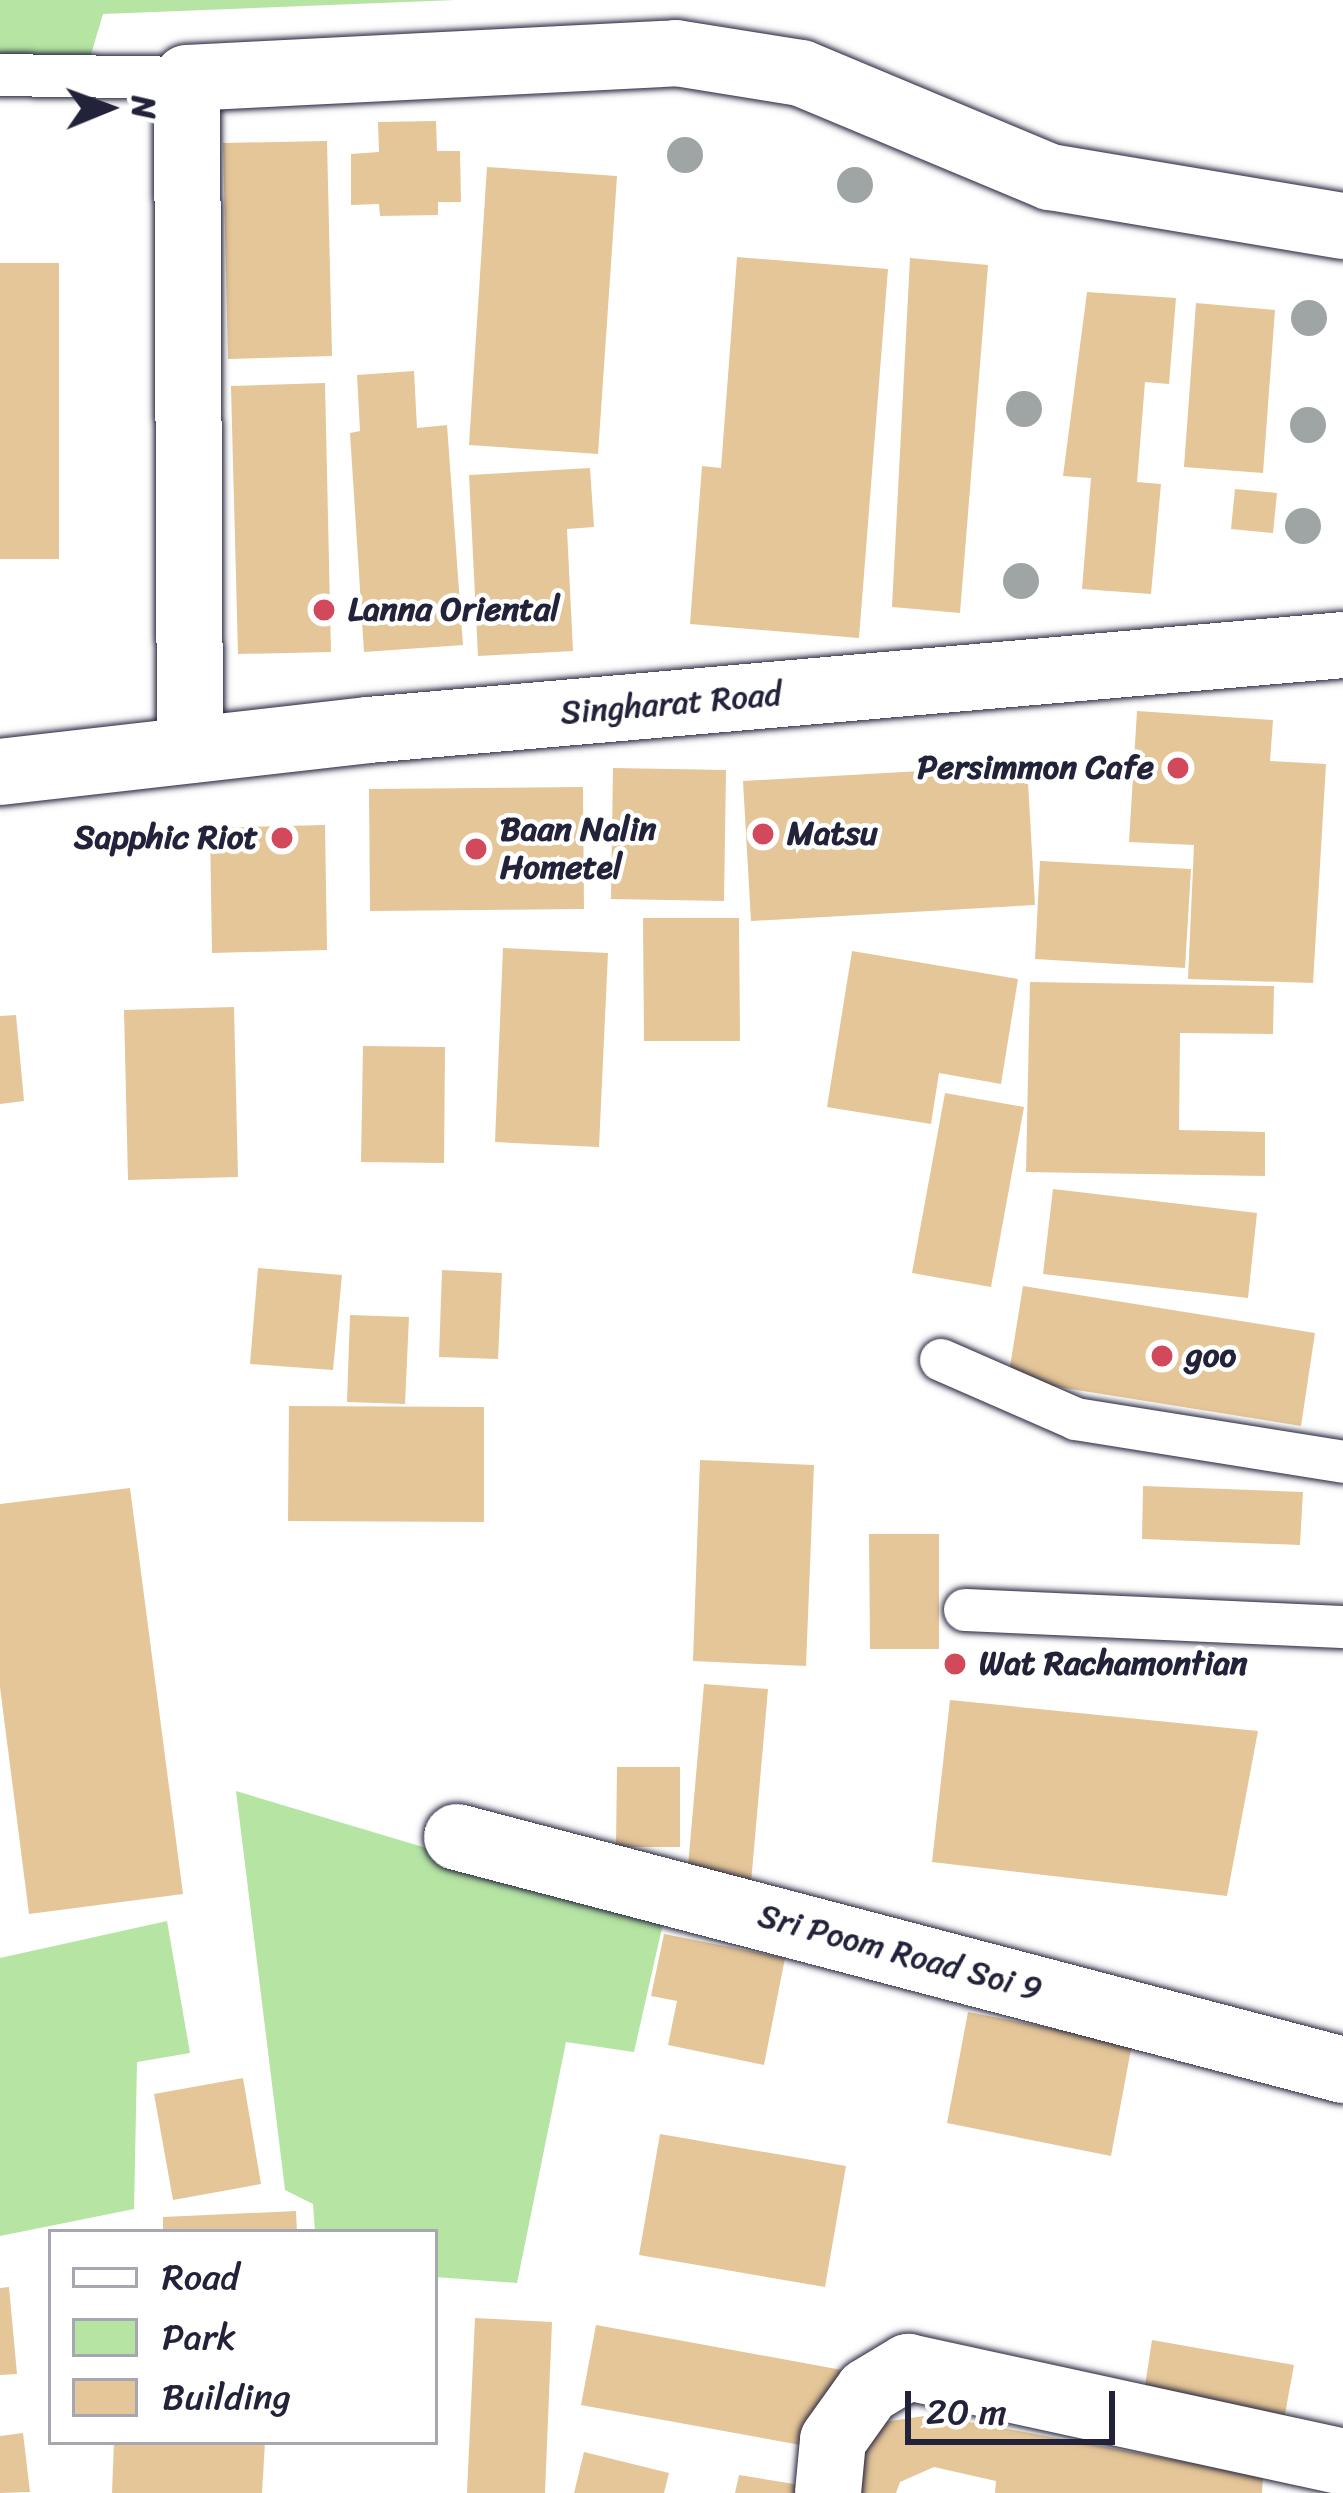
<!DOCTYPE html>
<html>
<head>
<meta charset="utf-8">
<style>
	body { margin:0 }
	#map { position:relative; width:1343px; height:2493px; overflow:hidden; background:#fff; font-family:Sriracha,sans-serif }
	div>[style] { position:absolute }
	.green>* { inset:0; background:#b5e4a3 }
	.building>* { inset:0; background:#e5c698 }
	.roads { filter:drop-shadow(0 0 3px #22223b) drop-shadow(0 0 3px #22223b) }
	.service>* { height:42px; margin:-21px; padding:0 21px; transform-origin:21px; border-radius:21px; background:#fff }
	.minor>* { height:66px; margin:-33px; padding:0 33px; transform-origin:33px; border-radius:33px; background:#fff }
	.tertiary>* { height:66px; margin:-33px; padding:0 33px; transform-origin:33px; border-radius:33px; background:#fff }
	.trees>* { width:36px; height:36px; margin:-18px; border-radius:50%; background:#9ea5a4 }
	.dots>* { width:33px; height:33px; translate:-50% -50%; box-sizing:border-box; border:6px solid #fff; border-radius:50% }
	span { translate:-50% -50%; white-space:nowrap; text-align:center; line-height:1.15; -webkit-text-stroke:9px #fff; paint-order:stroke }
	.poi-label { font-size:33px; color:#22223b; font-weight:700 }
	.left { translate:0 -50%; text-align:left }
	.right { translate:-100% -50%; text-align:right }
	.street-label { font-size:33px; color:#22223b }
	.legend { position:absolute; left:48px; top:2229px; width:390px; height:216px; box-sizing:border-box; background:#fff; border:3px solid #a7a7b1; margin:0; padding:15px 21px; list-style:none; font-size:36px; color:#22223b }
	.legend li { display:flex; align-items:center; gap:24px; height:60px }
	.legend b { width:60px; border:3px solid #a7a7b1 }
	.north { position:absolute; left:48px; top:48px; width:120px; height:120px; -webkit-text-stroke:9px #fff; paint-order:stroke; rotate:89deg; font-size:33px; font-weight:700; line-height:48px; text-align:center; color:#22223b }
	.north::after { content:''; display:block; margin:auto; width:42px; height:54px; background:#22223b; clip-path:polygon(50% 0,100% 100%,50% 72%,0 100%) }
	.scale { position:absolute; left:905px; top:2391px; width:210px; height:54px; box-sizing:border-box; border:6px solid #22223b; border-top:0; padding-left:15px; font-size:36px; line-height:42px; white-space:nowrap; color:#22223b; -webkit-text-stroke:9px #fff; paint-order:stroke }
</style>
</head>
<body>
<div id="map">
	<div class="green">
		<i style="clip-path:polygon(0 0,456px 0,103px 14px,89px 61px,0 60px)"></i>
		<i style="clip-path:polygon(236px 1791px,664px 1919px,634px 2052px,566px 2042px,517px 2283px,435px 2277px,435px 2232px,315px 2232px,313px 2204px,285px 2190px)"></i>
		<i style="clip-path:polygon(167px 1921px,190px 2053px,137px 2062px,134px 2209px,0 2236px,0 1958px)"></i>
	</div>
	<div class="building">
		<i style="clip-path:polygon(436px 121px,437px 151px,460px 151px,461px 202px,438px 202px,438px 215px,380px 216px,379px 204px,351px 205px,351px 154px,379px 152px,378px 122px)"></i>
		<i style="clip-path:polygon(327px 141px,332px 356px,228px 359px,223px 143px)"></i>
		<i style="clip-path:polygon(487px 167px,617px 176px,598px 454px,469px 445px)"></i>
		<i style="clip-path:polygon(737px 257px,888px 269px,859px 638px,690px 624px,702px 466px,721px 468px)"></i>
		<i style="clip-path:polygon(910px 258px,988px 265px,960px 613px,892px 607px)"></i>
		<i style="clip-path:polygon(0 263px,59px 263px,59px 559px,0 559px)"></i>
		<i style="clip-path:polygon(1087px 292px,1176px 298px,1169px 384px,1145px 382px,1137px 482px,1161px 484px,1151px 594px,1082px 589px,1091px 478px,1063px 476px)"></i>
		<i style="clip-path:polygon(1196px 303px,1275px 310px,1263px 473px,1184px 467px)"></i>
		<i style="clip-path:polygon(414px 371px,417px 428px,447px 425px,463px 645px,364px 652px,350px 433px,360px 431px,357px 375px)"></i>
		<i style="clip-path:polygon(325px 383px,331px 652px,238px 654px,231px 386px)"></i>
		<i style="clip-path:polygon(590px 468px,594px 527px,567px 529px,573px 651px,478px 656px,469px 475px)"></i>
		<i style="clip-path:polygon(1235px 489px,1277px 493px,1273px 533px,1231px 529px)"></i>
		<i style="clip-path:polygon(1137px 711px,1273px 720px,1270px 761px,1326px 764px,1313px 983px,1188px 979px,1194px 845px,1129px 842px)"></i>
		<i style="clip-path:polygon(1027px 765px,1035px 905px,751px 921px,743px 781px)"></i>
		<i style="clip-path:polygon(613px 768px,726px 770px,724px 901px,611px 899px)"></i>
		<i style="clip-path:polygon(583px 787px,584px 909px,370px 911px,369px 789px)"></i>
		<i style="clip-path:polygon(325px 825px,327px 950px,212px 953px,210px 828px)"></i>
		<i style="clip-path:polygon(1040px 861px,1191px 869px,1185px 968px,1035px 959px)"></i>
		<i style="clip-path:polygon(643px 918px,739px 918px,740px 1041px,644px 1041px)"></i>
		<i style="clip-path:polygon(503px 948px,608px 953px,599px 1147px,495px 1142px)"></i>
		<i style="clip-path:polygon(852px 951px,1018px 979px,1001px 1084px,939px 1073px,931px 1124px,827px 1107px)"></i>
		<i style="clip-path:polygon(1030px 982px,1274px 986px,1273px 1034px,1180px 1033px,1179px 1130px,1265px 1132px,1265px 1176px,1026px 1172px)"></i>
		<i style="clip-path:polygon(234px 1007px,238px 1177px,128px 1180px,124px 1010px)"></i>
		<i style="clip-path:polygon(16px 1015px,24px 1101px,0 1104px,0 1016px)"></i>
		<i style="clip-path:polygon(363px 1046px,445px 1047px,444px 1163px,361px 1162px)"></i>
		<i style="clip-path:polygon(945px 1093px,1024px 1107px,991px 1287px,912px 1273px)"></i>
		<i style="clip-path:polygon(1053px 1189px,1257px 1213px,1248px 1298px,1043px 1274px)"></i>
		<i style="clip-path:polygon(258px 1268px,342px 1275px,333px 1370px,250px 1364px)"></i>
		<i style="clip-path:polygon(442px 1270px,502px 1273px,498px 1359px,439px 1357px)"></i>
		<i style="clip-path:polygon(1023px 1286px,1315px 1333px,1301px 1426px,1008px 1379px)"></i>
		<i style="clip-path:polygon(350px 1315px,409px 1317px,405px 1404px,347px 1402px)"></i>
		<i style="clip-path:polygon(289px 1406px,484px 1407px,484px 1522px,288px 1521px)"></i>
		<i style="clip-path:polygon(700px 1460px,814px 1465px,806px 1666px,693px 1661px)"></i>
		<i style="clip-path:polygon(1143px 1486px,1303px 1492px,1300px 1545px,1142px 1539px)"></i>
		<i style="clip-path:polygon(130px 1488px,183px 1894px,29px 1914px,0 1687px,0 1504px)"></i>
		<i style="clip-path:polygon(869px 1534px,939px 1534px,939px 1649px,870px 1649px)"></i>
		<i style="clip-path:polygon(704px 1684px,768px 1689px,751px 1883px,687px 1878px)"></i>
		<i style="clip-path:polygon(950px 1700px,1258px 1731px,1227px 1896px,932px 1862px)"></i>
		<i style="clip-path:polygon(617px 1767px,680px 1767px,680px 1847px,616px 1847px)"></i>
		<i style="clip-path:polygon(664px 1934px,785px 1958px,764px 2065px,668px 2045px,677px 2001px,651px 1996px)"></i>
		<i style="clip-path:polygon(968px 2012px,1132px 2044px,1111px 2156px,947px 2123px)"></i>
		<i style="clip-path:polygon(243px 2078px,261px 2184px,173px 2200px,154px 2094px)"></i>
		<i style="clip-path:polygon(660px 2134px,846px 2166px,825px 2287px,639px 2255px)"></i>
		<i style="clip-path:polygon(296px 2211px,297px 2232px,163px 2232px,163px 2217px)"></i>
		<i style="clip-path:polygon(9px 2287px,17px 2374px,0 2375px,0 2288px)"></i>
		<i style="clip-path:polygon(475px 2318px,552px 2322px,545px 2493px,467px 2493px)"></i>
		<i style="clip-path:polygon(596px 2325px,842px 2370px,828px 2450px,581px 2405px)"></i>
		<i style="clip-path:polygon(1152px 2340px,1294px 2365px,1283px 2425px,1143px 2399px)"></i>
		<i style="clip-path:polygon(931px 2415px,1263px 2476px,1262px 2493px,995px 2493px,996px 2481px,934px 2467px,900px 2482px,896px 2493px,846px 2493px,877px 2423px)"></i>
		<i style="clip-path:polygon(23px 2433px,30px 2492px,0 2493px,0 2436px)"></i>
		<i style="clip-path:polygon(114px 2442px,265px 2442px,262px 2493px,112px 2493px)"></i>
		<i style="clip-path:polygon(584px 2452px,669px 2473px,664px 2493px,574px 2493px)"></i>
		<i style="clip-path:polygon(739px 2475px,818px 2488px,817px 2493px,735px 2493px)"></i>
	</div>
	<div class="roads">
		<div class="service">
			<i style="left:0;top:75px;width:187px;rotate:0.9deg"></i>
			<i style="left:941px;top:1360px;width:147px;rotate:23.6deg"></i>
			<i style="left:1076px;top:1419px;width:270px;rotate:9.1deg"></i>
			<i style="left:965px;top:1610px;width:378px;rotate:2.6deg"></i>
		</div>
		<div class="minor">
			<i style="left:190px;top:750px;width:672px;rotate:-90.26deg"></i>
			<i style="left:187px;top:78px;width:490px;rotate:-2.9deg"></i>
			<i style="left:676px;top:53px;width:127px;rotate:9.1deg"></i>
			<i style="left:801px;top:73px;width:270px;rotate:22.7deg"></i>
			<i style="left:1050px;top:177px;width:297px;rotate:9.5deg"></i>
			<i style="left:457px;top:1837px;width:916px;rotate:14.73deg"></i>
			<i style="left:828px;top:2493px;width:53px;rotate:-84.6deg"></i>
			<i style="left:833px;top:2440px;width:60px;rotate:-54.5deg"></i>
			<i style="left:868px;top:2391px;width:47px;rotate:-31deg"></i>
			<i style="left:908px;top:2367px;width:445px;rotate:12.3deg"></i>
		</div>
		<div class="tertiary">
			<i style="left:0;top:772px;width:370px;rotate:-6.5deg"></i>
			<i style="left:368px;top:730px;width:979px;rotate:-4.98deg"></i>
		</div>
	</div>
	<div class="trees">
		<i style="left:685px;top:155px"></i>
		<i style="left:855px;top:185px"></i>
		<i style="left:1309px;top:318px"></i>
		<i style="left:1024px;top:409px"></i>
		<i style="left:1308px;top:425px"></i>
		<i style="left:1303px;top:526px"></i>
		<i style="left:1021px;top:581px"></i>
	</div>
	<div class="dots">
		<i style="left:324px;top:610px;background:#d1495b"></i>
		<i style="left:1178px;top:768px;background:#d1495b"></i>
		<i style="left:763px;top:834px;background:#d1495b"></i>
		<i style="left:282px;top:838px;background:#d1495b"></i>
		<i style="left:476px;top:849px;background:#d1495b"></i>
		<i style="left:1162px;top:1356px;background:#d1495b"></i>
		<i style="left:955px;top:1664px;background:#d1495b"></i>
	</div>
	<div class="poi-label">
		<span class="left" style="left:348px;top:610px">Lanna Oriental</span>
		<span class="right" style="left:1154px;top:768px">Persimmon Cafe</span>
		<span class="left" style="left:500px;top:849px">Baan Nalin<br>Hometel</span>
		<span class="left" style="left:787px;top:834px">Matsu</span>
		<span class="right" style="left:258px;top:838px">Sapphic Riot</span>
		<span class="left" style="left:1186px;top:1356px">goo</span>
		<span class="left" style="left:979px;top:1664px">Wat Rachamontian</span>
	</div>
	<div class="street-label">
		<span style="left:671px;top:704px;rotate:-5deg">Singharat Road</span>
		<span style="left:900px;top:1953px;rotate:15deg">Sri Poom Road Soi 9</span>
	</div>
	<ul class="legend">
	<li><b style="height:15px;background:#fff"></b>Road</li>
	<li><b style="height:33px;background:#b5e4a3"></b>Park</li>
	<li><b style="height:33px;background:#e5c698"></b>Building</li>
	</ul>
	<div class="north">N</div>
	<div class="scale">20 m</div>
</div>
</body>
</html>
